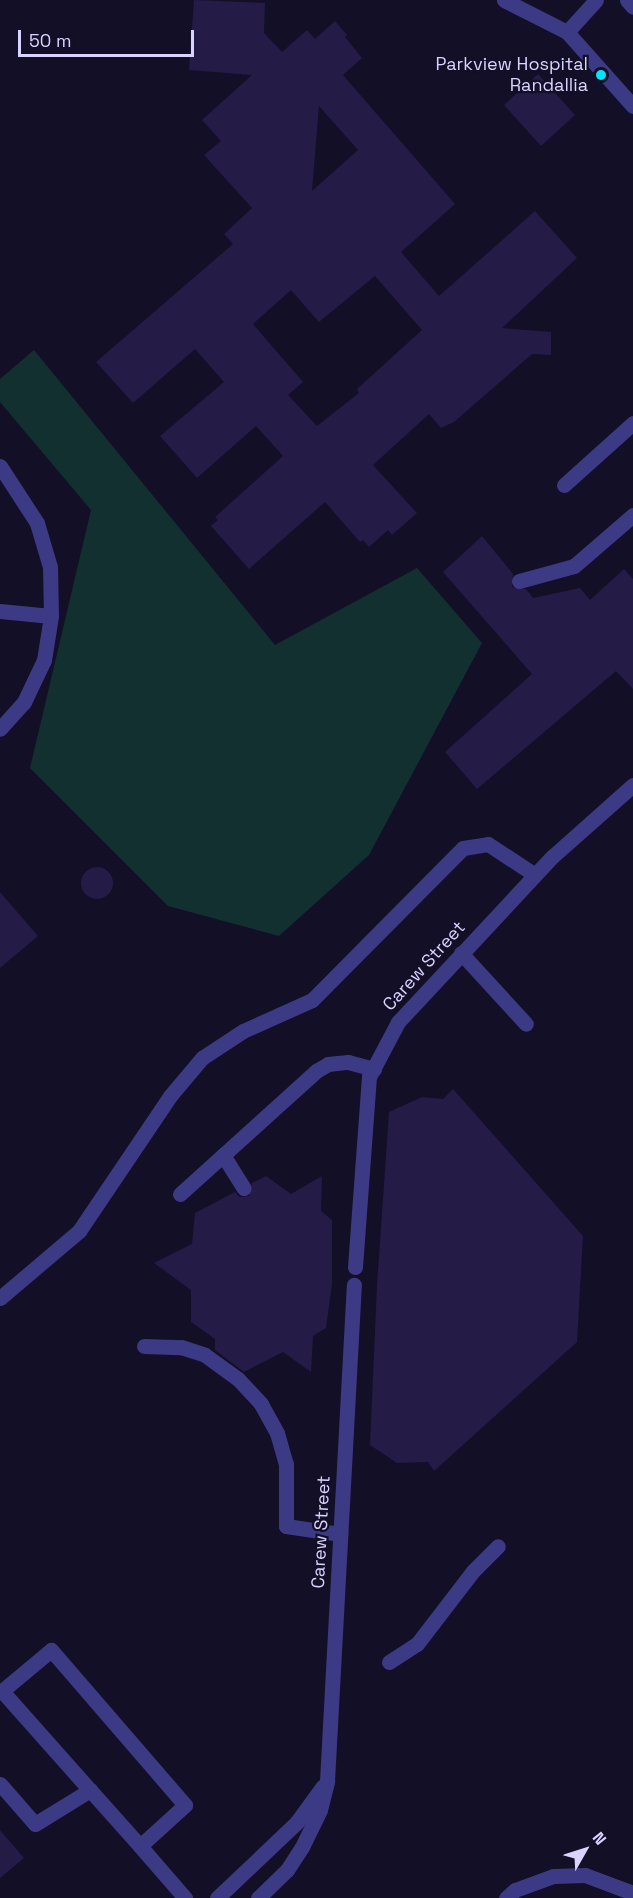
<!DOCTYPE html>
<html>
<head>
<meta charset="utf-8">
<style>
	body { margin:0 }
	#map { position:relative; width:633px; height:1898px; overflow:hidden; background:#130f26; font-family:"Space Grotesk",sans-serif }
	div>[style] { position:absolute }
	.green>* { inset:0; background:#12302f }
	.building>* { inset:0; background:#241b47 }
	.round { border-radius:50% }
	.minor>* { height:15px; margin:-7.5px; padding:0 7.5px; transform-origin:7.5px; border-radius:7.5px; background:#3d3a85 }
	.dots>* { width:16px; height:16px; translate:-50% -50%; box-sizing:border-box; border:3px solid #130f26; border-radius:50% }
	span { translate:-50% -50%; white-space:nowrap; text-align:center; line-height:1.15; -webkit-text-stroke:4.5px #130f26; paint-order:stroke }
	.poi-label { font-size:18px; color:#d9d4ff }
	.right { translate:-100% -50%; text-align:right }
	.street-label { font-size:18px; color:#d9d4ff }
	.north { position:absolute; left:555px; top:1820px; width:60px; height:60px; -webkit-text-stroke:4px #130f26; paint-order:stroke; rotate:51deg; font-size:16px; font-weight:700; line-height:24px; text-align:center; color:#d9d4ff }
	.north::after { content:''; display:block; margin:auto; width:21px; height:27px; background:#d9d4ff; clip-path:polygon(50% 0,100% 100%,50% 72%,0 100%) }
	.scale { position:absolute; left:18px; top:30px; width:176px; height:27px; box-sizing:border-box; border:3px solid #d9d4ff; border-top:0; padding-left:8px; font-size:18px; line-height:21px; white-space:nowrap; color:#d9d4ff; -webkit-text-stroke:4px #130f26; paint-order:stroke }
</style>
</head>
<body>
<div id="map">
	<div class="green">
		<i style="clip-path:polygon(34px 350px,275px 645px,417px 568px,482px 643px,369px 855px,279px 936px,168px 906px,30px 768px,91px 510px,0 402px,0 379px)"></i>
	</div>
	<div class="building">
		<i style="clip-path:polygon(evenodd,194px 0,265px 3px,264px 33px,282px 52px,307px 30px,315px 39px,335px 21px,347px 35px,345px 37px,362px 58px,343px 75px,455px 204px,401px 252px,439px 296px,535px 211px,577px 258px,502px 328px,551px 332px,551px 355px,532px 354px,454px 422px,441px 428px,429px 414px,373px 465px,417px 513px,392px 535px,388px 530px,369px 547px,363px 540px,360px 542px,325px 502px,249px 569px,211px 526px,218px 520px,215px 517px,283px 456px,256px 426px,197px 478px,160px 436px,224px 382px,195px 349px,133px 403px,96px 362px,233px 244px,224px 234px,252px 208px,204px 155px,221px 141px,202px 120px,252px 75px,189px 70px,194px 0,319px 106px,358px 150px,312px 191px,319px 106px,194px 0,375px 276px,422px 330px,357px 389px,359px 393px,317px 426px,288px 395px,303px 382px,253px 324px,291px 290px,319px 322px,375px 276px)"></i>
		<i style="clip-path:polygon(538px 74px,575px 115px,541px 146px,504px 105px)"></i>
		<i style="clip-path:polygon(482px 536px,513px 574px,512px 587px,526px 589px,533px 598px,580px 588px,590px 600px,624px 569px,633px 579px,633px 689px,616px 671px,477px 789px,445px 752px,532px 674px,443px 572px)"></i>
		<i class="round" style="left:81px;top:867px;width:32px;height:32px"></i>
		<i style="clip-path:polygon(0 892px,38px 936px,0 968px)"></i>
		<i style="clip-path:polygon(453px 1089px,583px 1236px,577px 1342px,434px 1471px,428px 1462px,397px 1463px,370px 1445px,377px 1285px,389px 1112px,422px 1097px,443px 1099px)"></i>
		<i style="clip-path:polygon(266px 1176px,291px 1194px,322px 1176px,321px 1211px,332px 1220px,332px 1284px,326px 1328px,313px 1336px,311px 1372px,283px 1352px,244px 1372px,215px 1350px,215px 1339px,191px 1322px,191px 1290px,154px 1263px,192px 1244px,195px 1213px,235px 1192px,240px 1197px,249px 1196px,252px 1183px)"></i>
		<i style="clip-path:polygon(0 1830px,24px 1858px,0 1878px)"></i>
	</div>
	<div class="minor">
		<i style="left:504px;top:0;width:71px;rotate:26.9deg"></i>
		<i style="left:567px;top:32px;width:99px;rotate:48.3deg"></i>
		<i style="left:627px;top:0;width:9px;rotate:49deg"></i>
		<i style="left:567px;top:32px;width:43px;rotate:-47.8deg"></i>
		<i style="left:0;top:466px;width:68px;rotate:57deg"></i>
		<i style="left:37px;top:523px;width:46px;rotate:73.5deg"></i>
		<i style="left:50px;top:567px;width:49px;rotate:88.8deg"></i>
		<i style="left:51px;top:616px;width:45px;rotate:99deg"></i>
		<i style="left:44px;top:660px;width:47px;rotate:115.5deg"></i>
		<i style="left:24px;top:702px;width:36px;rotate:132deg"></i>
		<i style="left:564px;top:485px;width:93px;rotate:-41.9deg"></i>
		<i style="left:519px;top:581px;width:57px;rotate:-15.3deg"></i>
		<i style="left:574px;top:566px;width:78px;rotate:-40.8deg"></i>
		<i style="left:0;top:611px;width:51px;rotate:5.6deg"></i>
		<i style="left:461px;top:953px;width:96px;rotate:47.5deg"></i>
		<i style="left:223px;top:1155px;width:39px;rotate:58deg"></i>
		<i style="left:180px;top:1194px;width:183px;rotate:-42.1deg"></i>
		<i style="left:316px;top:1071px;width:14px;rotate:-30deg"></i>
		<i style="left:328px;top:1064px;width:20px;rotate:-6deg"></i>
		<i style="left:348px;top:1062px;width:27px;rotate:15deg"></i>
		<i style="left:355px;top:1267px;width:191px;rotate:-85.8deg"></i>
		<i style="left:369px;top:1077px;width:62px;rotate:-62.2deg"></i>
		<i style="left:398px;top:1022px;width:227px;rotate:-47deg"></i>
		<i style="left:553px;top:856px;width:107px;rotate:-41.6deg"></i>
		<i style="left:0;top:1298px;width:104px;rotate:-40.3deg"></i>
		<i style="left:79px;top:1231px;width:163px;rotate:-56deg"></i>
		<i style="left:170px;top:1096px;width:50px;rotate:-49.9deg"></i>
		<i style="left:202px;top:1058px;width:49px;rotate:-33.4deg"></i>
		<i style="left:243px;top:1031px;width:76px;rotate:-24.2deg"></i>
		<i style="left:312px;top:1000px;width:214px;rotate:-45.2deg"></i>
		<i style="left:463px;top:848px;width:25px;rotate:-9deg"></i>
		<i style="left:488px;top:844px;width:56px;rotate:33.4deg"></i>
		<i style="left:144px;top:1346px;width:37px;rotate:2deg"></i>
		<i style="left:181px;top:1347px;width:25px;rotate:18deg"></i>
		<i style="left:205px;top:1355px;width:41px;rotate:36deg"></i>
		<i style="left:238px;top:1379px;width:34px;rotate:47deg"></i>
		<i style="left:261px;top:1404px;width:33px;rotate:61deg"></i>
		<i style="left:277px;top:1433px;width:32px;rotate:74deg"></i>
		<i style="left:286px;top:1464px;width:62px;rotate:90deg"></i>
		<i style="left:286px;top:1526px;width:55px;rotate:8.4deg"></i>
		<i style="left:389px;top:1662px;width:33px;rotate:-33deg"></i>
		<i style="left:417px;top:1644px;width:92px;rotate:-52.5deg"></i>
		<i style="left:473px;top:1571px;width:35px;rotate:-45deg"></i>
		<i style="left:0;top:1784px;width:53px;rotate:48.8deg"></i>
		<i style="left:35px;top:1824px;width:65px;rotate:-31.7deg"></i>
		<i style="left:140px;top:1846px;width:61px;rotate:-42.3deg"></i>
		<i style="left:185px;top:1805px;width:205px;rotate:-130.8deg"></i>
		<i style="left:51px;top:1650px;width:64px;rotate:140.1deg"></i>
		<i style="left:2px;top:1691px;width:132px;rotate:48.4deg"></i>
		<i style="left:90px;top:1790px;width:75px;rotate:48.2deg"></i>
		<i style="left:140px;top:1846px;width:69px;rotate:49.1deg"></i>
		<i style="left:217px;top:1898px;width:110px;rotate:-43.5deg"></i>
		<i style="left:297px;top:1822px;width:44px;rotate:-54.2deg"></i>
		<i style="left:258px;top:1898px;width:40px;rotate:-44deg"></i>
		<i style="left:287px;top:1870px;width:27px;rotate:-57deg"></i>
		<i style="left:302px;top:1847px;width:41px;rotate:-64.1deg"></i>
		<i style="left:320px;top:1810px;width:30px;rotate:-76deg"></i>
		<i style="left:327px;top:1781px;width:497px;rotate:-86.9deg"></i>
		<i style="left:506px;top:1898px;width:12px;rotate:-42deg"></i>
		<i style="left:515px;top:1890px;width:40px;rotate:-20.2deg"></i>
		<i style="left:553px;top:1876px;width:32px;rotate:-2deg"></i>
		<i style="left:585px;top:1875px;width:51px;rotate:20.6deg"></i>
	</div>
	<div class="dots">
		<i style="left:601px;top:75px;background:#00e5ff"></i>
	</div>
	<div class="poi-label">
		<span class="right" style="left:588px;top:75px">Parkview Hospital<br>Randallia</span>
	</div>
	<div class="street-label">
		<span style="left:424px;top:966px;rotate:-48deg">Carew Street</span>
		<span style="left:321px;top:1532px;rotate:-87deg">Carew Street</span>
	</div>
	<div class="north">N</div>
	<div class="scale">50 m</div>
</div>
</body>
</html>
